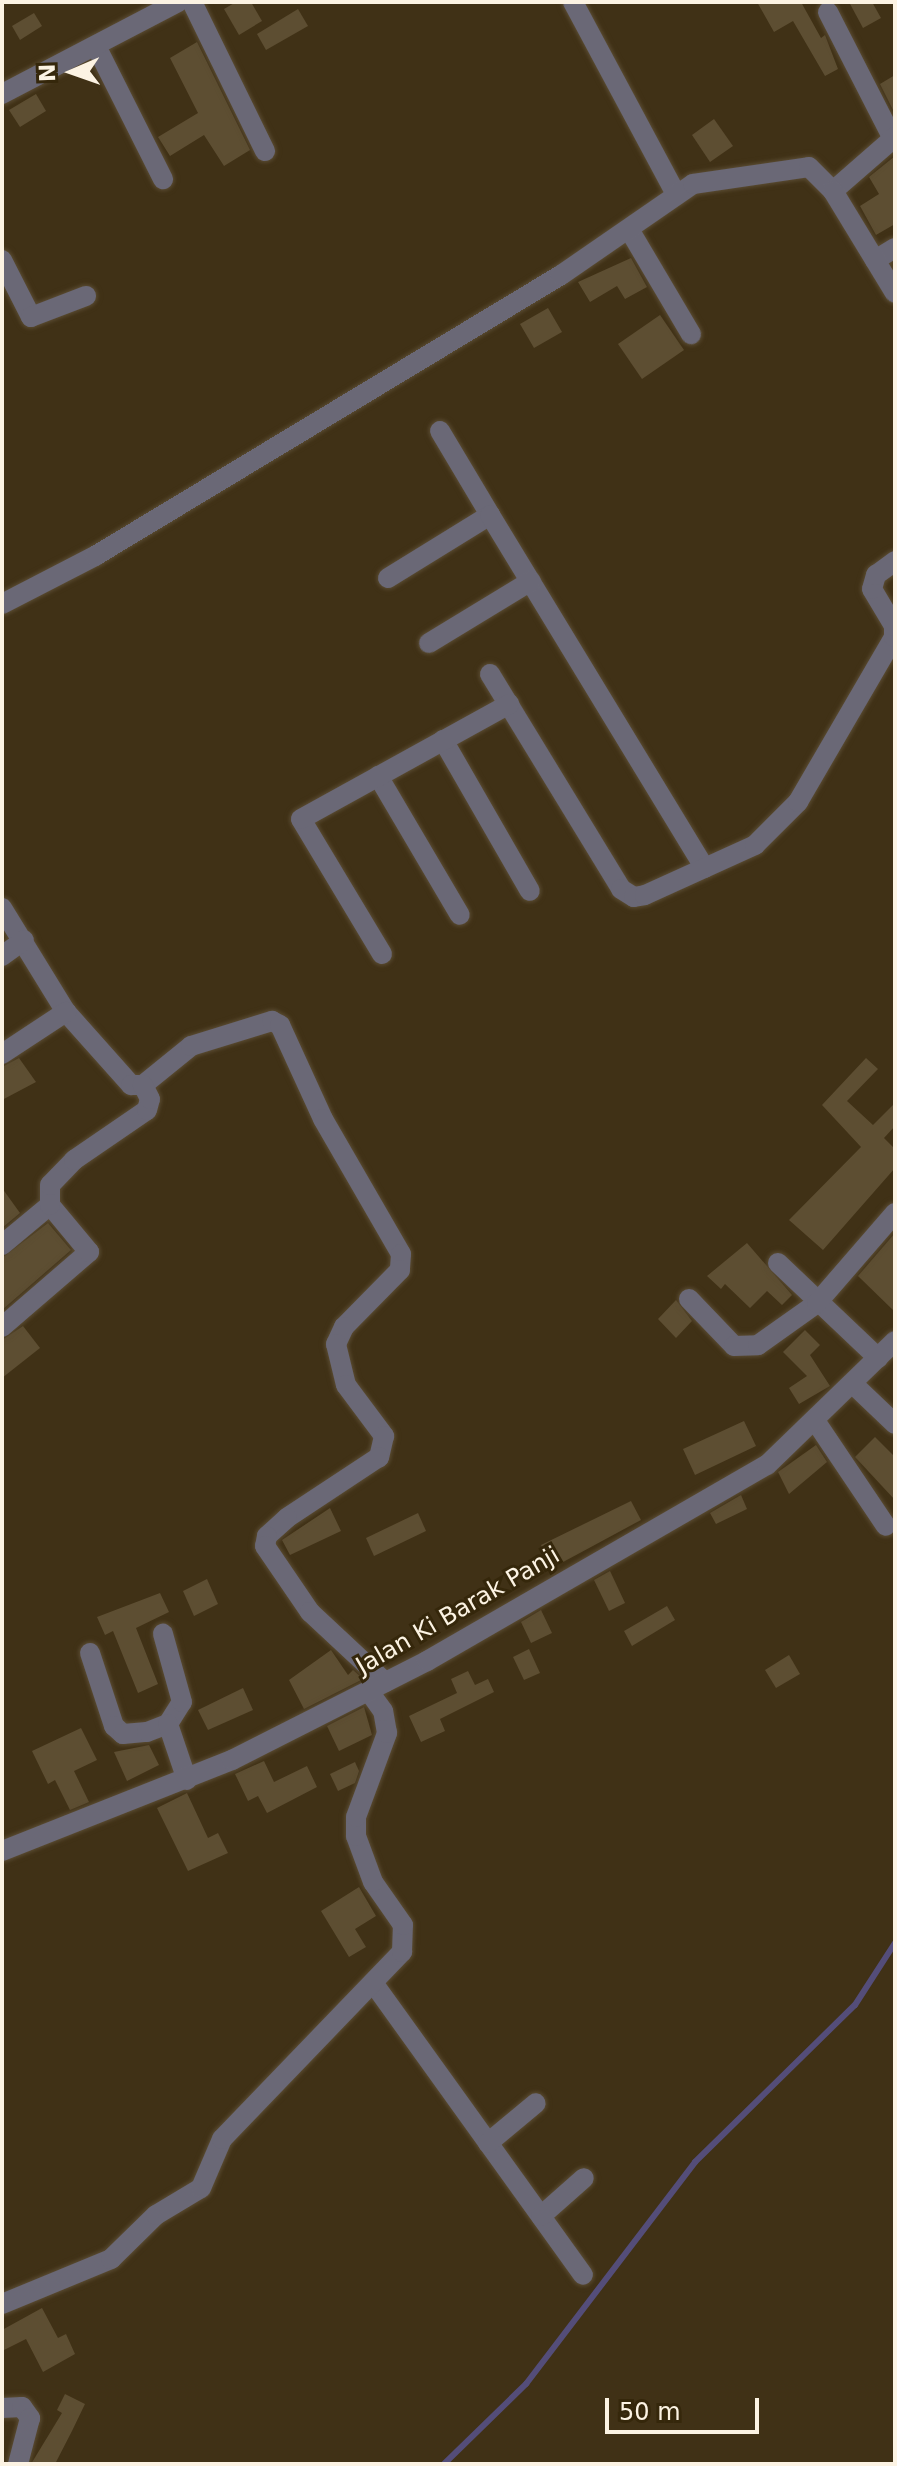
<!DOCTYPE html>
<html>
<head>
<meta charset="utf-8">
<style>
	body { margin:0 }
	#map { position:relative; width:897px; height:2466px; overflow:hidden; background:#403116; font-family:"DejaVu Sans",sans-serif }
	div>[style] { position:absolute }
	.stream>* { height:6px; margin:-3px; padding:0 3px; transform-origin:3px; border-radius:3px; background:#544d79 }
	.building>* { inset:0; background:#5d4e32 }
	.roads { filter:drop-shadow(0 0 2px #5a4c33) drop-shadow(0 0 2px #5a4c33) }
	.minor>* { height:20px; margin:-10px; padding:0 10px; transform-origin:10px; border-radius:10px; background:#6a6876 }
	.tertiary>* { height:20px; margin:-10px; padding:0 10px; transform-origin:10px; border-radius:10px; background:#6a6876 }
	span { translate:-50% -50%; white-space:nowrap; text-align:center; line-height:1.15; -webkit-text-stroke:6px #35270b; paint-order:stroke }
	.street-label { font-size:24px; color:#fcf3e3 }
	.frame { position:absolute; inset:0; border:4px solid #fcf3e3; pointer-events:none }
	.north { position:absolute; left:32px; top:32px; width:80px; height:80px; -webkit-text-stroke:6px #35270b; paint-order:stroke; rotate:268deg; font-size:22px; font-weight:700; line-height:32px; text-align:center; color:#fcf3e3 }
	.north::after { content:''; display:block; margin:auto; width:28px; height:36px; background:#fcf3e3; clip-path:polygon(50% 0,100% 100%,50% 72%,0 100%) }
	.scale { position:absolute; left:605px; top:2398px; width:154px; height:36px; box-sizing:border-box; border:4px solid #fcf3e3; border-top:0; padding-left:10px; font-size:24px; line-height:28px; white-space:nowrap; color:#fcf3e3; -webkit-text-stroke:6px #35270b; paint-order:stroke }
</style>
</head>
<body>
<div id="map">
	<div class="stream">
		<i style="left:444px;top:2464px;width:115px;rotate:-44.3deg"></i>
		<i style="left:526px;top:2384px;width:279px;rotate:-52.7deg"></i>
		<i style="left:695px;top:2162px;width:224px;rotate:-44.5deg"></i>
		<i style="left:855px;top:2005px;width:74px;rotate:-57.2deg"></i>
	</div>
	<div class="building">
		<i style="clip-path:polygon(236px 2px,251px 2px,262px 21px,239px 35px,224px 9px)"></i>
		<i style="clip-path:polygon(757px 2px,801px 2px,821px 38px,825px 35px,838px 69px,825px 76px,793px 21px,774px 32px)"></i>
		<i style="clip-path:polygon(849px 2px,872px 2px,881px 18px,863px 28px)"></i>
		<i style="clip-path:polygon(298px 9px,308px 26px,266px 50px,257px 34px)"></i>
		<i style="clip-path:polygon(34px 13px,42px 26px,20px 40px,12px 26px)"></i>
		<i style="clip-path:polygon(197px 42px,250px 150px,224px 166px,204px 135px,170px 156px,158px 137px,198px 113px,170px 58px)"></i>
		<i style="clip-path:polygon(895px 75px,895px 114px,880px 84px)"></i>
		<i style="clip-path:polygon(36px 94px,46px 111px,20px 127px,9px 110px)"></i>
		<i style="clip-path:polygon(714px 119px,733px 146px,710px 162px,692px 135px)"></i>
		<i style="clip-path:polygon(895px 156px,895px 224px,876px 235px,860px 206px,879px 194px,869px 177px)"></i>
		<i style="clip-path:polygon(631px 258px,647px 287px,625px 299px,617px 286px,590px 302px,578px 282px)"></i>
		<i style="clip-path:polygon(548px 308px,562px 332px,534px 348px,520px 324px)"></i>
		<i style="clip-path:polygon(660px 315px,684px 350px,642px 379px,618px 344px)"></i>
		<i style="clip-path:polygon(19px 1058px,36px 1082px,2px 1100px,2px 1067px)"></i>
		<i style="clip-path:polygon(866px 1058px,878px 1069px,847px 1101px,873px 1125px,895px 1103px,895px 1126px,884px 1138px,895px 1149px,895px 1168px,823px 1250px,789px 1220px,861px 1147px,822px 1105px)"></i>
		<i style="clip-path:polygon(2px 1188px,20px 1213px,2px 1228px)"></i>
		<i style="clip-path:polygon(48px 1223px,71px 1250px,2px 1310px,2px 1258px)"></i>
		<i style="clip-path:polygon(895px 1233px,895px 1312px,858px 1276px)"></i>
		<i style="clip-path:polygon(747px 1243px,792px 1295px,782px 1305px,767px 1291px,750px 1308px,725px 1284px,721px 1289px,707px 1276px)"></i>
		<i style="clip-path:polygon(676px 1300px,692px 1321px,676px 1338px,658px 1319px)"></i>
		<i style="clip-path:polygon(23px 1326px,40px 1348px,2px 1378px,2px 1340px)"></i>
		<i style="clip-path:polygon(805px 1330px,820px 1345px,810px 1355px,830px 1386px,799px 1404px,789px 1388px,807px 1376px,783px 1352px)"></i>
		<i style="clip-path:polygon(744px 1421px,756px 1446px,695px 1475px,683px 1449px)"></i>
		<i style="clip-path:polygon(875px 1437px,895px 1457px,895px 1500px,855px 1457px)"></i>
		<i style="clip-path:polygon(816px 1445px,827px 1462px,789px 1494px,778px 1472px)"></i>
		<i style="clip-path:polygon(741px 1495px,747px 1509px,716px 1524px,710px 1513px)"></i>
		<i style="clip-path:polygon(631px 1501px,641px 1520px,552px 1568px,541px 1545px)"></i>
		<i style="clip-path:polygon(330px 1508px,341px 1531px,290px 1555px,282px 1540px)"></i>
		<i style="clip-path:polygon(418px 1513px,426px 1531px,374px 1556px,366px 1538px)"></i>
		<i style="clip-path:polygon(610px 1571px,625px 1603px,609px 1611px,594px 1580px)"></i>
		<i style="clip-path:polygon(207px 1579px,218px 1604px,194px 1616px,183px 1591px)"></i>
		<i style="clip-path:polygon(160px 1593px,169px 1612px,136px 1628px,158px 1684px,138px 1693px,113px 1631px,105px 1635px,97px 1617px)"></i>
		<i style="clip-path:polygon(667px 1606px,675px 1620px,632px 1646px,624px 1631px)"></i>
		<i style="clip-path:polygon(541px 1610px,552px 1633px,531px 1643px,521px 1622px)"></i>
		<i style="clip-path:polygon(529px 1649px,540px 1673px,524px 1680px,513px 1657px)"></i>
		<i style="clip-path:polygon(331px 1650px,348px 1675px,353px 1670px,363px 1679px,304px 1709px,289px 1680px)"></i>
		<i style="clip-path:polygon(789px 1655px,800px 1674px,776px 1688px,765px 1670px)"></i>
		<i style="clip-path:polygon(468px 1671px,475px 1685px,488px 1679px,494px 1692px,440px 1719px,445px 1731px,421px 1742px,409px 1716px,457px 1693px,451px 1679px)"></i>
		<i style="clip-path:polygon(243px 1688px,253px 1710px,208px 1730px,198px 1710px)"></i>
		<i style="clip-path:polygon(364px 1707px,372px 1735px,339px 1751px,327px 1726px)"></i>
		<i style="clip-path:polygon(81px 1728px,97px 1760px,74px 1771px,89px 1802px,70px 1810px,55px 1780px,48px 1784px,32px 1751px)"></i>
		<i style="clip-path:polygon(149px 1745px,159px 1765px,127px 1781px,114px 1752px)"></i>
		<i style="clip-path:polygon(264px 1761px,274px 1782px,307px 1766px,317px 1787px,267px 1813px,258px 1796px,248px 1801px,235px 1774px)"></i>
		<i style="clip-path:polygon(355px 1762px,359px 1771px,355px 1783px,338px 1791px,330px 1774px)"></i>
		<i style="clip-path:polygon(187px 1793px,208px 1838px,218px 1833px,228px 1853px,188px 1871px,157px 1808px)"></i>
		<i style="clip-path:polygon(359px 1887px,376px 1916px,355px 1929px,366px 1947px,349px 1957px,321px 1911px)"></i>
		<i style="clip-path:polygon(42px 2308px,58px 2338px,66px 2334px,75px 2354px,43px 2372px,26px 2339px,2px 2351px,2px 2330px)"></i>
		<i style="clip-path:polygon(65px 2394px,85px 2404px,72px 2431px,55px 2464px,31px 2464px,62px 2413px,57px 2410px)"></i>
	</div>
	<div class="roads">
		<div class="minor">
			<i style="left:192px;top:2px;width:166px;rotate:63.9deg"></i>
			<i style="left:573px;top:2px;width:216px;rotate:61.8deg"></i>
			<i style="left:828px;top:12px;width:143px;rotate:62.9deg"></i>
			<i style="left:97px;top:48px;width:147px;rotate:63.3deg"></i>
			<i style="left:2px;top:94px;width:199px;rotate:-27.6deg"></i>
			<i style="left:833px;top:191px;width:82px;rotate:-41.1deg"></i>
			<i style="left:630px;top:231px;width:120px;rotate:59.4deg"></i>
			<i style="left:2px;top:260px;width:64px;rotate:63deg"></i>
			<i style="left:31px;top:317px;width:59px;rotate:-20.9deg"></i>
			<i style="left:875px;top:260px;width:23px;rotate:-31deg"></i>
			<i style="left:440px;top:431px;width:98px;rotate:59.2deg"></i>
			<i style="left:388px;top:578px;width:120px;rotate:-31.7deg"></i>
			<i style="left:490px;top:515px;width:413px;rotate:58.7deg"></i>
			<i style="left:2px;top:604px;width:105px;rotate:-27.3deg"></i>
			<i style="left:95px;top:556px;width:544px;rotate:-31.09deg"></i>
			<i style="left:561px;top:275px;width:160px;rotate:-34.6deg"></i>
			<i style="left:693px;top:184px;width:117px;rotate:-8.3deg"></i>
			<i style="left:809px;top:167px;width:34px;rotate:45deg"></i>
			<i style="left:833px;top:191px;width:119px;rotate:58.7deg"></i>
			<i style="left:429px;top:643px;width:119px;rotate:-31.3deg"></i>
			<i style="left:490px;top:674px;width:252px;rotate:58.6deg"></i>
			<i style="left:621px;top:889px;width:15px;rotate:32deg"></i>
			<i style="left:634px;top:897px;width:11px;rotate:-10deg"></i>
			<i style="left:645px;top:895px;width:121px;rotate:-24.4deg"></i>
			<i style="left:755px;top:845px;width:61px;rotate:-45deg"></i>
			<i style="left:798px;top:802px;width:191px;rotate:-59.8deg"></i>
			<i style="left:894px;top:637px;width:11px;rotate:-90deg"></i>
			<i style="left:894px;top:626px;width:43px;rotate:-120.7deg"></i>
			<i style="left:872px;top:589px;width:15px;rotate:-74deg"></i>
			<i style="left:876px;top:575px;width:24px;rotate:-36deg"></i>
			<i style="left:443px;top:740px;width:174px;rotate:60.1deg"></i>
			<i style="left:378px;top:776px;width:161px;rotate:59.5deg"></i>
			<i style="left:2px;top:908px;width:122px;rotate:58.4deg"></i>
			<i style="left:66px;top:1012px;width:98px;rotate:48.3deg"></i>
			<i style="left:131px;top:1085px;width:12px"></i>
			<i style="left:143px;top:1085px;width:62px;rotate:-39.1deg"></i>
			<i style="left:191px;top:1046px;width:85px;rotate:-17.2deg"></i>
			<i style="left:272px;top:1021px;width:9px;rotate:27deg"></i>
			<i style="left:280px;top:1025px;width:103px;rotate:65.4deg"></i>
			<i style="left:323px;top:1119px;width:156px;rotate:60deg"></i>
			<i style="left:401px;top:1254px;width:16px;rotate:94deg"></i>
			<i style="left:400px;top:1270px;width:80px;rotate:134.5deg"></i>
			<i style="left:344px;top:1327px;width:19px;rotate:115deg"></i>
			<i style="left:336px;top:1344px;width:42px;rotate:76.3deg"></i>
			<i style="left:346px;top:1385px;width:64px;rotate:53.3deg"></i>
			<i style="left:384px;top:1436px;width:22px;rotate:103deg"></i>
			<i style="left:379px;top:1457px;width:110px;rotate:146.5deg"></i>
			<i style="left:287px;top:1518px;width:27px;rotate:138deg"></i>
			<i style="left:267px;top:1536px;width:10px;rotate:101deg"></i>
			<i style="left:265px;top:1546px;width:80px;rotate:55.7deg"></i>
			<i style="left:310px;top:1612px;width:103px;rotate:43deg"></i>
			<i style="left:382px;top:954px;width:157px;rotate:-121deg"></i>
			<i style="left:301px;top:819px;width:238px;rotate:-28.9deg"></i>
			<i style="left:2px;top:956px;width:27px;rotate:-36deg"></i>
			<i style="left:2px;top:1054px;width:77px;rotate:-33.3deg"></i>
			<i style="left:2px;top:1245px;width:62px;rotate:-39.8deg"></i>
			<i style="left:778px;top:1263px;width:138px;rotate:43.5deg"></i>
			<i style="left:689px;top:1299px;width:65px;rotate:46.2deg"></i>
			<i style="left:734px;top:1346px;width:24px;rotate:-2deg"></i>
			<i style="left:758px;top:1345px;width:72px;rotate:-35.4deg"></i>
			<i style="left:817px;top:1303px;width:119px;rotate:-49.1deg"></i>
			<i style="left:2px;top:1327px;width:115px;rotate:-40.8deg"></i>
			<i style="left:89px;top:1252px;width:61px;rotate:-129.7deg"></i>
			<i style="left:50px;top:1205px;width:20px;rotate:-90deg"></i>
			<i style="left:50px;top:1185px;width:35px;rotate:-46deg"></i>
			<i style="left:74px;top:1160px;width:88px;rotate:-34.4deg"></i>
			<i style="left:147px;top:1110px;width:11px;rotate:-75deg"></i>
			<i style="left:150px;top:1099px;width:16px;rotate:-117deg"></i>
			<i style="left:853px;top:1384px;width:58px;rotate:43.6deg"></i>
			<i style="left:816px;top:1422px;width:125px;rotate:56.1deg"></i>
			<i style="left:90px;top:1653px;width:77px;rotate:71.8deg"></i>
			<i style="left:114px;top:1726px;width:12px;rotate:42deg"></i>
			<i style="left:123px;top:1734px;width:24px;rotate:-5deg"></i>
			<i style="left:147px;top:1732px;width:22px;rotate:-21deg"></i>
			<i style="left:168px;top:1724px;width:26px;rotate:-58deg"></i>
			<i style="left:182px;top:1702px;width:71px;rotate:-105.6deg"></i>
			<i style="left:168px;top:1724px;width:59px;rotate:71.3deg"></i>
			<i style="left:374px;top:1984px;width:358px;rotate:54.3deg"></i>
			<i style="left:488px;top:2143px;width:62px;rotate:-39.8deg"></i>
			<i style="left:541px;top:2216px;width:57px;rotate:-41.5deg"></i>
			<i style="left:2px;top:2304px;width:118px;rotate:-22.4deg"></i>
			<i style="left:111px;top:2259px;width:63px;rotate:-44.4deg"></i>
			<i style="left:156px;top:2215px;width:52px;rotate:-31deg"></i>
			<i style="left:201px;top:2188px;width:53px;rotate:-66.8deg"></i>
			<i style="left:222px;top:2139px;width:260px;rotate:-46.1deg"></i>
			<i style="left:402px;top:1952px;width:27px;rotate:-88deg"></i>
			<i style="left:403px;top:1925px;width:52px;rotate:-124.9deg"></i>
			<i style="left:373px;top:1882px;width:49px;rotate:-110.3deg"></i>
			<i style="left:356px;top:1836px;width:19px;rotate:-90deg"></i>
			<i style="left:356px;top:1817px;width:90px;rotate:-69.7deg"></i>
			<i style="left:387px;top:1733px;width:22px;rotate:-100deg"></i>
			<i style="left:383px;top:1711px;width:22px;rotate:-126deg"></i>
			<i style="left:2px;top:2408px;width:20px;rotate:-3deg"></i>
			<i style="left:22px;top:2407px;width:14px;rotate:54deg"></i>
			<i style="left:30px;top:2418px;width:48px;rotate:104.6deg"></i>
		</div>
		<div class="tertiary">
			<i style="left:2px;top:1851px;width:247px;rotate:-21.6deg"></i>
			<i style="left:232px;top:1760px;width:219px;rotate:-26.9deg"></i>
			<i style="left:427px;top:1661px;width:392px;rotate:-30deg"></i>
			<i style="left:767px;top:1465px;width:178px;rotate:-44.1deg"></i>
		</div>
	</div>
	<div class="street-label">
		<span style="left:458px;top:1611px;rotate:-30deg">Jalan Ki Barak Panji</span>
	</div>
	<div class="frame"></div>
	<div class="north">N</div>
	<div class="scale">50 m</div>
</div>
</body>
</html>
